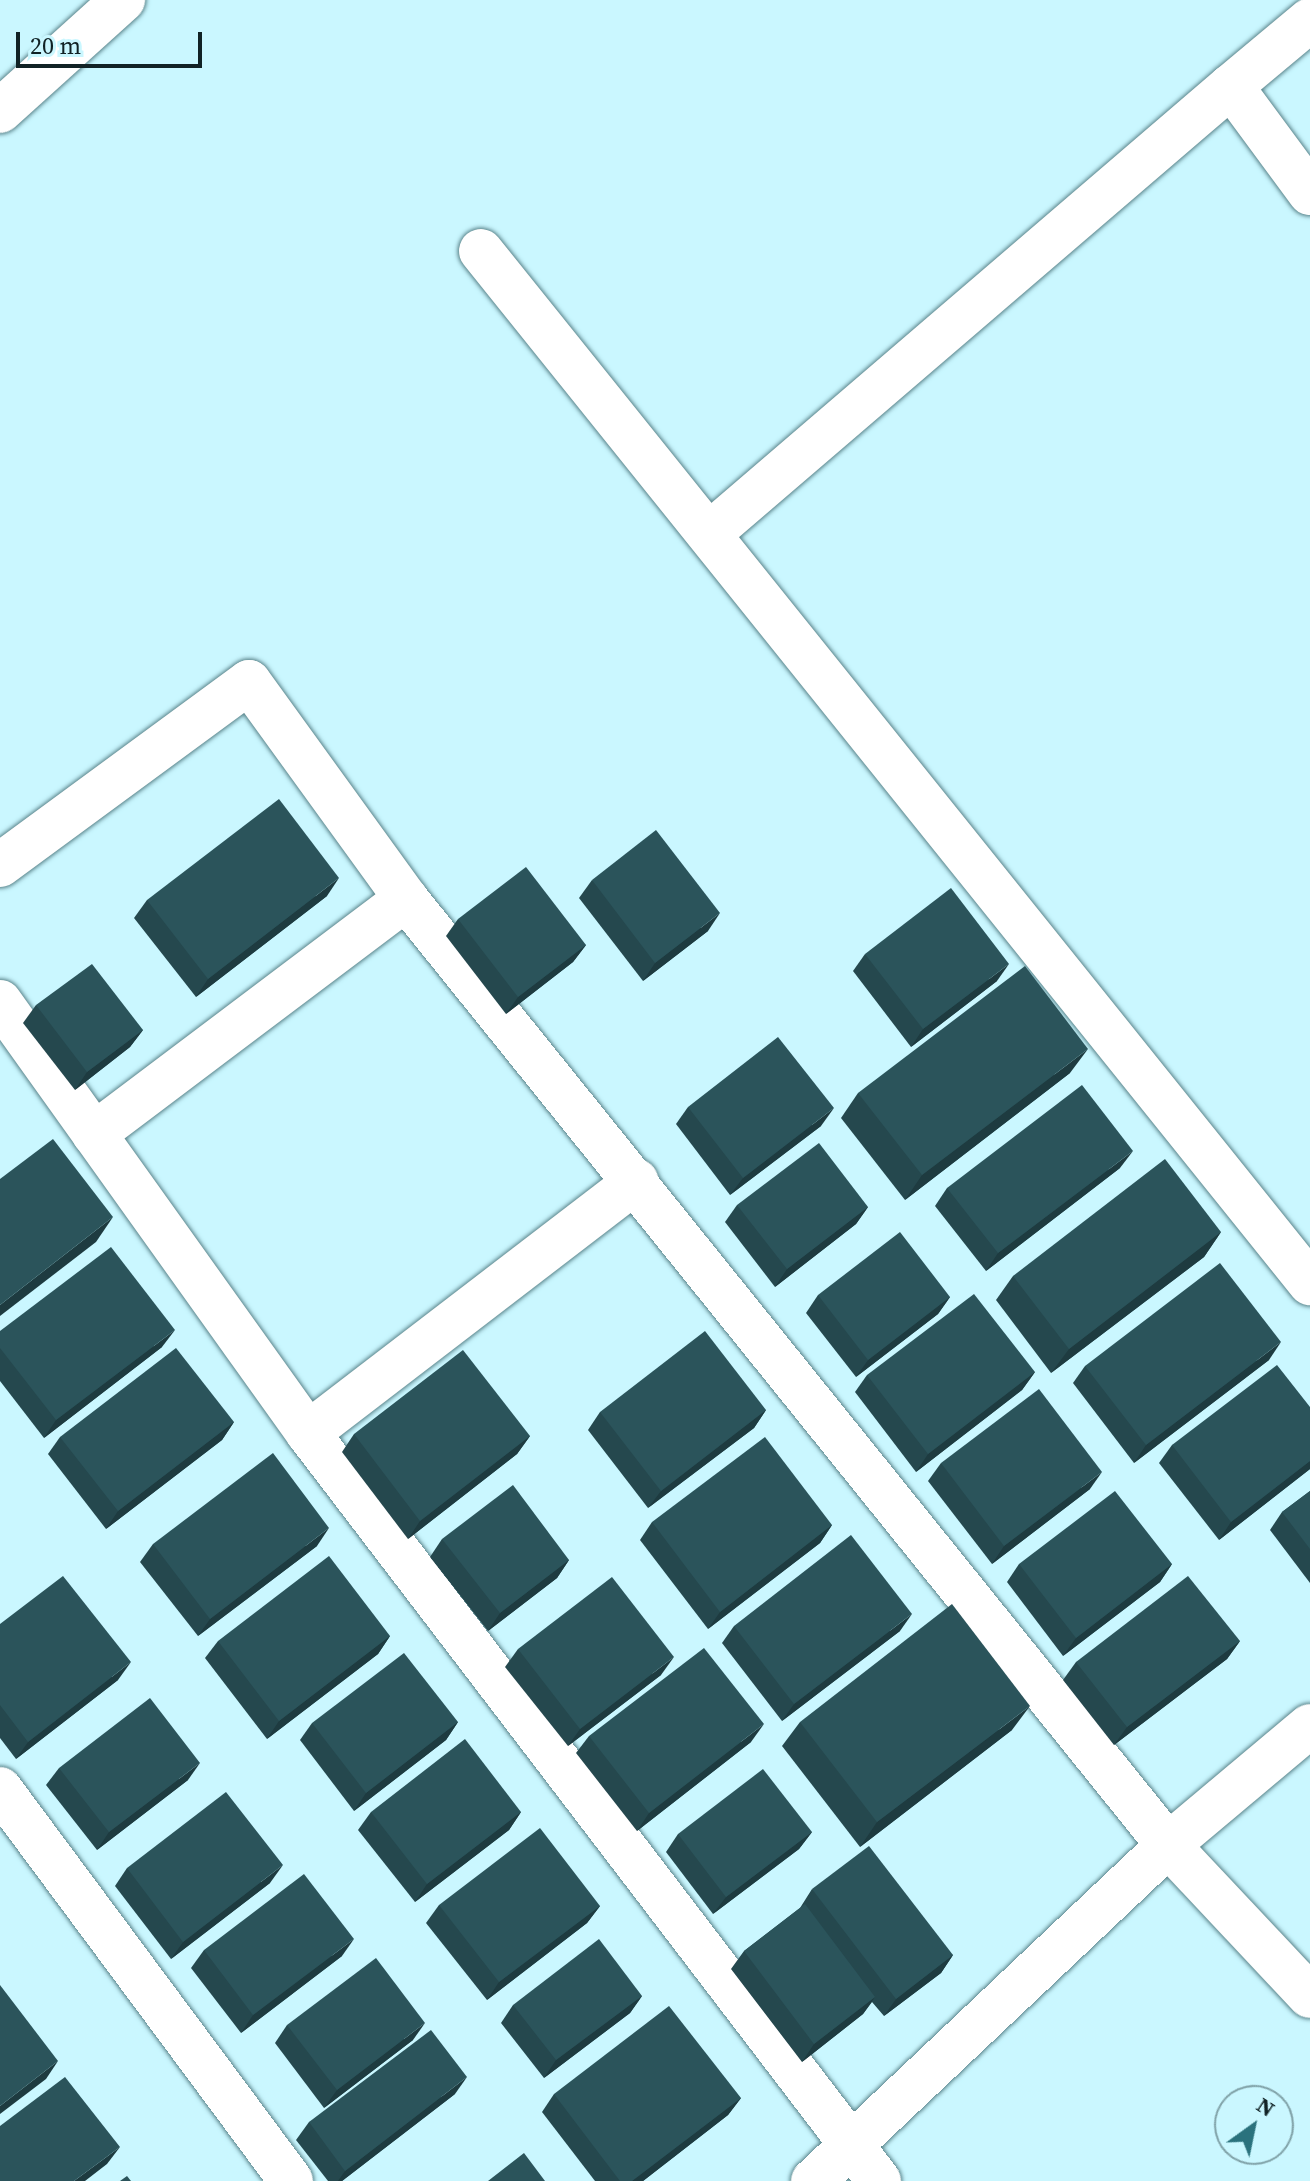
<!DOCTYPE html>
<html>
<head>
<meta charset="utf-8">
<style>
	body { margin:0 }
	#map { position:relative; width:1310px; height:2181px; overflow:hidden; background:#caf7ff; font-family:"Source Serif 4",serif }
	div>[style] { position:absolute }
	.roads { filter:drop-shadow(0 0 2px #5a848b) drop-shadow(0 0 2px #5a848b) }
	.minor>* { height:44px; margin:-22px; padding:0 22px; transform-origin:22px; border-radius:22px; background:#fff }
	.wall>* { inset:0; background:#25484e }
	.shaded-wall>* { inset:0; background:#1e3b40 }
	.building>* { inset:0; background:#2b545b }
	span { translate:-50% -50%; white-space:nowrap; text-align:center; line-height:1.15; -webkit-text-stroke:8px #caf7ff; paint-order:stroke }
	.north { position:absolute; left:1214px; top:2085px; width:80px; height:80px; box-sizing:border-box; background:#caf7ff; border:2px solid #80a2a8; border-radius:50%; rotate:33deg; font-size:22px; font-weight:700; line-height:32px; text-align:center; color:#112225 }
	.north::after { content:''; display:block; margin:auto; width:28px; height:36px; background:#2a727d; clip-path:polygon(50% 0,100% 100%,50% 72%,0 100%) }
	.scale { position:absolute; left:16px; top:32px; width:186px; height:36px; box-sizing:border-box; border:4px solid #112225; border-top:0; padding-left:10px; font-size:24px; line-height:28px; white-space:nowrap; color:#112225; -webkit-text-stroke:6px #caf7ff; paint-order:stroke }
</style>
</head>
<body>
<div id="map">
	<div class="roads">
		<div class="minor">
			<i style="left:1231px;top:86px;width:103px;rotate:-39.9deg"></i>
			<i style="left:0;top:111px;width:166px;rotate:-42.1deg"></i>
			<i style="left:481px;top:251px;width:1324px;rotate:51.23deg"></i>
			<i style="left:710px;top:533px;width:686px;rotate:-40.63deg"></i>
			<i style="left:1231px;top:86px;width:133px;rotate:53.6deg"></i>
			<i style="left:0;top:865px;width:309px;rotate:-36.3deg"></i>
			<i style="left:249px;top:682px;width:268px;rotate:54.1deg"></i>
			<i style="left:406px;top:899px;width:1215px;rotate:51.15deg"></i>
			<i style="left:1168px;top:1845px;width:207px;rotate:46.8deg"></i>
			<i style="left:0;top:1002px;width:530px;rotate:54.45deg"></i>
			<i style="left:308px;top:1433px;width:941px;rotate:52.64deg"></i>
			<i style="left:94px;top:1134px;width:391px;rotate:-37deg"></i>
			<i style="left:308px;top:1433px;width:414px;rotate:-37.5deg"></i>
			<i style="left:0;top:1789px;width:488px;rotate:53.4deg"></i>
			<i style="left:813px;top:2181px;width:489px;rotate:-43.4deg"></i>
			<i style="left:1168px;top:1845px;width:185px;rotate:-40deg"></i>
		</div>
	</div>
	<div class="wall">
		<i style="clip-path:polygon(592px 880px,708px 931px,643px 981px,579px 898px)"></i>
		<i style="clip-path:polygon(327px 896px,196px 997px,134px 918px,147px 900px)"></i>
		<i style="clip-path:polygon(458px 919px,586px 945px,573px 962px,506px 1014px,446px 936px)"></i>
		<i style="clip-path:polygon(865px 954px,997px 981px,911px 1047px,853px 971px)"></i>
		<i style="clip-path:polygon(36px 1005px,143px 1030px,130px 1047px,75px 1090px,23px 1023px)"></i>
		<i style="clip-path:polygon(1070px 1073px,905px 1200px,841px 1118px,858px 1093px)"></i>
		<i style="clip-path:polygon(688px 1107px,821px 1126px,730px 1195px,676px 1124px)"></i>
		<i style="clip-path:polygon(1120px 1168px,986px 1271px,935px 1206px,947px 1188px)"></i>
		<i style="clip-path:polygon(737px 1205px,868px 1207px,856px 1224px,775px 1287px,725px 1222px)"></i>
		<i style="clip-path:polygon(1221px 1232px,1204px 1257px,1051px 1373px,996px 1300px,1013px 1276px)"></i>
		<i style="clip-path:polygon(818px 1295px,950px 1297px,938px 1314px,856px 1377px,806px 1313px)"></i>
		<i style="clip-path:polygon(0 1331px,162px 1347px,44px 1438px,0 1381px)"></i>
		<i style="clip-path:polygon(1269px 1360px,1134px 1463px,1073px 1383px,1085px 1366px)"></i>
		<i style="clip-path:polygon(1035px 1372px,1022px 1390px,916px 1472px,855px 1392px,867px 1375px)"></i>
		<i style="clip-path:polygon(1310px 1407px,1310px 1469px,1219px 1540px,1159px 1463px,1172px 1445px)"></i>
		<i style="clip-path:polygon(766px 1410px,754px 1428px,648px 1508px,588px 1430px,600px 1412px)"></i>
		<i style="clip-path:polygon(234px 1422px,222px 1440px,106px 1529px,48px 1454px,60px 1437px)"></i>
		<i style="clip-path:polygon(354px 1434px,530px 1436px,517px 1454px,408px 1539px,342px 1452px)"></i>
		<i style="clip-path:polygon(941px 1463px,1090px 1489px,992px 1564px,928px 1481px)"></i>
		<i style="clip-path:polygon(1310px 1491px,1310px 1583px,1270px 1530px,1282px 1512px)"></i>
		<i style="clip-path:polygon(652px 1522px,832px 1525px,820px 1543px,708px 1629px,640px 1540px)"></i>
		<i style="clip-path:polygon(442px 1539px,569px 1560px,557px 1578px,488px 1631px,430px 1557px)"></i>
		<i style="clip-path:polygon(153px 1544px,317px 1546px,198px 1636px,140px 1562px)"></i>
		<i style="clip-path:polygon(1019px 1564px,1172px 1564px,1160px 1582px,1063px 1656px,1007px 1582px)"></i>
		<i style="clip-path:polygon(0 1624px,118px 1680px,16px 1759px,0 1738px)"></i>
		<i style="clip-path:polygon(734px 1626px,900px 1631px,782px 1721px,722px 1643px)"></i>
		<i style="clip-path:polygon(390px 1636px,378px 1654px,267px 1739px,205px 1658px,218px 1641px)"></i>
		<i style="clip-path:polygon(1240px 1641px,1227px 1659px,1114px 1745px,1063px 1680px,1076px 1662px)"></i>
		<i style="clip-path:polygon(518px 1649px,661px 1675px,568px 1746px,505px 1667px)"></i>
		<i style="clip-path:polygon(458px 1722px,446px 1740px,354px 1811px,300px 1740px,312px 1723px)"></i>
		<i style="clip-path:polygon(800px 1722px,1012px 1730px,860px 1847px,782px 1746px)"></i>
		<i style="clip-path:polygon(589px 1736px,751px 1742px,637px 1831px,576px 1753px)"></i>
		<i style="clip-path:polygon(59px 1768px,188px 1780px,97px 1850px,46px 1785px)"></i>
		<i style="clip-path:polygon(371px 1812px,521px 1812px,509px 1830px,415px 1902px,358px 1830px)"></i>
		<i style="clip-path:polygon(812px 1832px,799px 1849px,713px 1914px,666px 1852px,678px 1834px)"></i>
		<i style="clip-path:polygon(127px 1868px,270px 1883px,171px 1959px,115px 1886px)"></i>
		<i style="clip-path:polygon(812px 1889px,953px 1955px,941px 1973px,884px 2016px,872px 2002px,863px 2014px,802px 2062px,731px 1969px,744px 1951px,800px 1908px)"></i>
		<i style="clip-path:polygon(439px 1905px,600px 1906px,587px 1923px,487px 2000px,426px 1923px)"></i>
		<i style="clip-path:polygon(204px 1950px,342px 1956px,241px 2033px,191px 1968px)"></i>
		<i style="clip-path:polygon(642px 1996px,630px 2013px,544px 2078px,501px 2023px,513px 2005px)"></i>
		<i style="clip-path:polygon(287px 2025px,413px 2040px,324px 2108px,275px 2043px)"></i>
		<i style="clip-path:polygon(455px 2094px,342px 2181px,328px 2181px,296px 2140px,309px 2122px)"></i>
		<i style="clip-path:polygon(554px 2094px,741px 2098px,728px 2115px,643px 2181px,595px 2181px,542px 2112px)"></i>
	</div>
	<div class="shaded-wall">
		<i style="clip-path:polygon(339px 878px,327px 896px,196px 997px,208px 979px)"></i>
		<i style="clip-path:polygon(720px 913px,708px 931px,643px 981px,655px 963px)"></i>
		<i style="clip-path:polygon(586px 945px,573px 962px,506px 1014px,518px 997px)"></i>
		<i style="clip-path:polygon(1009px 964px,997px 981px,911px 1047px,923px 1029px)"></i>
		<i style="clip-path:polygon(143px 1030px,130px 1047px,75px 1090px,87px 1072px)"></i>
		<i style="clip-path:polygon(1088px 1049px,1070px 1073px,905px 1200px,922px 1175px)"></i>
		<i style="clip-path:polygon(834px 1108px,821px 1126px,730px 1195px,743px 1178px)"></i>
		<i style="clip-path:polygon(1133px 1151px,1120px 1168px,986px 1271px,998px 1253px)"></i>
		<i style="clip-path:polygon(868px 1207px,856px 1224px,775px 1287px,787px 1269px)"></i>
		<i style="clip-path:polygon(113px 1217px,96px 1242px,0 1316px,0 1305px)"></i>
		<i style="clip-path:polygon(1221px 1232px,1204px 1257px,1051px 1373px,1069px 1349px)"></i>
		<i style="clip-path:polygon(950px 1297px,938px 1314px,856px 1377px,868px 1360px)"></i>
		<i style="clip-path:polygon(175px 1330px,162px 1347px,44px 1438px,56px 1420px)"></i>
		<i style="clip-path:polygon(1281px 1342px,1269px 1360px,1134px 1463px,1146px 1445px)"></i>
		<i style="clip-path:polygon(1035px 1372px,1022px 1390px,916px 1472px,928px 1454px)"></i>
		<i style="clip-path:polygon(766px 1410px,754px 1428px,648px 1508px,661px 1491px)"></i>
		<i style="clip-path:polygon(234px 1422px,222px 1440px,106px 1529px,118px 1511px)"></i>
		<i style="clip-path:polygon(530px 1436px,517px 1454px,408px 1539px,420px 1521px)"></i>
		<i style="clip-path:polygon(1310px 1461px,1310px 1469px,1219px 1540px,1231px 1522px)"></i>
		<i style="clip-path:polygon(1102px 1472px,1090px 1489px,992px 1564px,1004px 1546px)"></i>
		<i style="clip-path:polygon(832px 1525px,820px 1543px,708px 1629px,720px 1612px)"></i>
		<i style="clip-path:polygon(329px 1528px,317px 1546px,198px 1636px,210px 1619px)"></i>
		<i style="clip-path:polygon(569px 1560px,557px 1578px,488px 1631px,500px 1613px)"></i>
		<i style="clip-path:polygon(1172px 1564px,1160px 1582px,1063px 1656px,1076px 1638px)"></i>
		<i style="clip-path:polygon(912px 1614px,900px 1631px,782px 1721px,794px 1704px)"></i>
		<i style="clip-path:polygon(390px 1636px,378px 1654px,267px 1739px,279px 1721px)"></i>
		<i style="clip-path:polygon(1240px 1641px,1227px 1659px,1114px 1745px,1127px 1727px)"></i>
		<i style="clip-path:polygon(674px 1657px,661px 1675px,568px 1746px,580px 1729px)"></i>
		<i style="clip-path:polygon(131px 1662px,118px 1680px,16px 1759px,28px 1742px)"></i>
		<i style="clip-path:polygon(1030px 1706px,1012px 1730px,860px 1847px,877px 1822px)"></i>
		<i style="clip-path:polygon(458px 1722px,446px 1740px,354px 1811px,366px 1793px)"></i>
		<i style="clip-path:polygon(764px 1724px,751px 1742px,637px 1831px,649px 1813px)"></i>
		<i style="clip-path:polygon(200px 1763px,188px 1780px,97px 1850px,109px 1832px)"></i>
		<i style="clip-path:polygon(521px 1812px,509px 1830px,415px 1902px,427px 1884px)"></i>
		<i style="clip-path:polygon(812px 1832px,799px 1849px,713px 1914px,726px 1897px)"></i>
		<i style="clip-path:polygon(283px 1865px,270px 1883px,171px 1959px,183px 1942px)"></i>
		<i style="clip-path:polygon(600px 1906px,587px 1923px,487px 2000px,499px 1982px)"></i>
		<i style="clip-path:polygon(354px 1939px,342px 1956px,241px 2033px,253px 2015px)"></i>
		<i style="clip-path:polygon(953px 1955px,941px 1973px,884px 2016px,896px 1999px)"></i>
		<i style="clip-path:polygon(642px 1996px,630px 2013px,544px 2078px,556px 2060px)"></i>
		<i style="clip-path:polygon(875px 1997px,863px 2014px,802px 2062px,814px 2044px)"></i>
		<i style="clip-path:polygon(425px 2023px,413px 2040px,324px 2108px,337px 2090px)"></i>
		<i style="clip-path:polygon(58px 2061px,46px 2079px,0 2114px,0 2106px)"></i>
		<i style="clip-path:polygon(467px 2077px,455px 2094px,342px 2181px,338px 2181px,345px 2171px)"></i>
		<i style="clip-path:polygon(741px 2098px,728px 2115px,643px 2181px,632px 2181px)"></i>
		<i style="clip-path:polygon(120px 2147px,107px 2164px,85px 2181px,74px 2181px)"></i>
	</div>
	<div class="building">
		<i style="clip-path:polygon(279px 799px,339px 878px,208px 979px,147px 900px)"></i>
		<i style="clip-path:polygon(656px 830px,720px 913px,655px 963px,592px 880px)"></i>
		<i style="clip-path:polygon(526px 867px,586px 945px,518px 997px,458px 919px)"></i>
		<i style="clip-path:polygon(951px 888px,1009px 964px,923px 1029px,865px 954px)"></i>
		<i style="clip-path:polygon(92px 964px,143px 1030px,87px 1072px,36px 1005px)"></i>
		<i style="clip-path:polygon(1025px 966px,1088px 1049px,922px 1175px,858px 1093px)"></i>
		<i style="clip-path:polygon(778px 1037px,834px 1108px,743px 1178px,688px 1107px)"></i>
		<i style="clip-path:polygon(1082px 1085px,1133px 1151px,998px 1253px,947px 1188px)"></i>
		<i style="clip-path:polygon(53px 1139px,113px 1217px,0 1305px,0 1179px)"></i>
		<i style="clip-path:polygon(819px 1143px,868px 1207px,787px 1269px,737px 1205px)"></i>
		<i style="clip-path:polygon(1165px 1159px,1221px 1232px,1069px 1349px,1013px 1276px)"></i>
		<i style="clip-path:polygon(900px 1232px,950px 1297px,868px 1360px,818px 1295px)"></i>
		<i style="clip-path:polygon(111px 1247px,175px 1330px,56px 1420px,0 1348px,0 1331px)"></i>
		<i style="clip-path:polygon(1220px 1263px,1281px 1342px,1146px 1445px,1085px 1366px)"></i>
		<i style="clip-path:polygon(974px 1294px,1035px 1372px,928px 1454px,867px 1375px)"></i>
		<i style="clip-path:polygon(705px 1331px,766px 1410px,661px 1491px,600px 1412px)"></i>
		<i style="clip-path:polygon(176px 1348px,234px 1422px,118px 1511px,60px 1437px)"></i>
		<i style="clip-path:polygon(463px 1350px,530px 1436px,420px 1521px,354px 1434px)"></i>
		<i style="clip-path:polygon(1277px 1365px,1310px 1407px,1310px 1461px,1231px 1522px,1172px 1445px)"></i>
		<i style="clip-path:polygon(1039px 1389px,1102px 1472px,1004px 1546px,941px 1463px)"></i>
		<i style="clip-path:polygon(765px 1437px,832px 1525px,720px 1612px,652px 1522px)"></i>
		<i style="clip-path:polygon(273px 1453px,329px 1528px,210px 1619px,153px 1544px)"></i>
		<i style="clip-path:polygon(513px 1485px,569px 1560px,500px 1613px,442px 1539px)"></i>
		<i style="clip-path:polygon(1115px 1491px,1172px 1564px,1076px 1638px,1019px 1564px)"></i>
		<i style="clip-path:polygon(1310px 1491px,1310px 1549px,1282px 1512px)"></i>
		<i style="clip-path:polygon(851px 1535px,912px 1614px,794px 1704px,734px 1626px)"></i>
		<i style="clip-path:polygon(329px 1556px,390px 1636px,279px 1721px,218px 1641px)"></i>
		<i style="clip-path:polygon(63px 1576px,131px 1662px,28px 1742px,0 1705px,0 1624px)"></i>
		<i style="clip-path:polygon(1188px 1576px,1240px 1641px,1127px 1727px,1076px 1662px)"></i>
		<i style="clip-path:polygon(612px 1577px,674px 1657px,580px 1729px,518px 1649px)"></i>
		<i style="clip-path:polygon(952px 1604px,1030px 1706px,877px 1822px,800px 1722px)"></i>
		<i style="clip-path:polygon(704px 1648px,764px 1724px,649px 1813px,589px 1736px)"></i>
		<i style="clip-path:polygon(404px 1653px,458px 1722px,366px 1793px,312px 1723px)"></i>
		<i style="clip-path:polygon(150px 1698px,200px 1763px,109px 1832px,59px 1768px)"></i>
		<i style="clip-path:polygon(465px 1739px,521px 1812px,427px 1884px,371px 1812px)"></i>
		<i style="clip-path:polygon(763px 1769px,812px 1832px,726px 1897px,678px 1834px)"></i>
		<i style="clip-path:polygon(226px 1792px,283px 1865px,183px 1942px,127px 1868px)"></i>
		<i style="clip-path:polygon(540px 1828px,600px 1906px,499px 1982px,439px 1905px)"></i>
		<i style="clip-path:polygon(869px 1846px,953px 1955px,896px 1999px,812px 1889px)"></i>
		<i style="clip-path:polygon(304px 1874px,354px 1939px,253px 2015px,204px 1950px)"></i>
		<i style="clip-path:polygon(805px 1904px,875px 1997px,814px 2044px,744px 1951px)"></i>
		<i style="clip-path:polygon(599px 1939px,642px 1996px,556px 2060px,513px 2005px)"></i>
		<i style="clip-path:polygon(376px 1958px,425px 2023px,337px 2090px,287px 2025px)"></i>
		<i style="clip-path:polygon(0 1985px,58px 2061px,0 2106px)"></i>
		<i style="clip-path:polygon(669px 2006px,741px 2098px,632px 2181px,620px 2181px,554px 2094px)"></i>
		<i style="clip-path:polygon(431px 2030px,467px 2077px,345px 2171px,309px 2122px)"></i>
		<i style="clip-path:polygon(65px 2077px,120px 2147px,74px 2181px,0 2181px,0 2126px)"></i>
		<i style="clip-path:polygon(524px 2153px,545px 2181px,488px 2181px)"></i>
		<i style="clip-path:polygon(127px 2176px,131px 2181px,120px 2181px)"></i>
	</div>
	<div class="north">N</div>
	<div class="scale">20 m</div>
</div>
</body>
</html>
